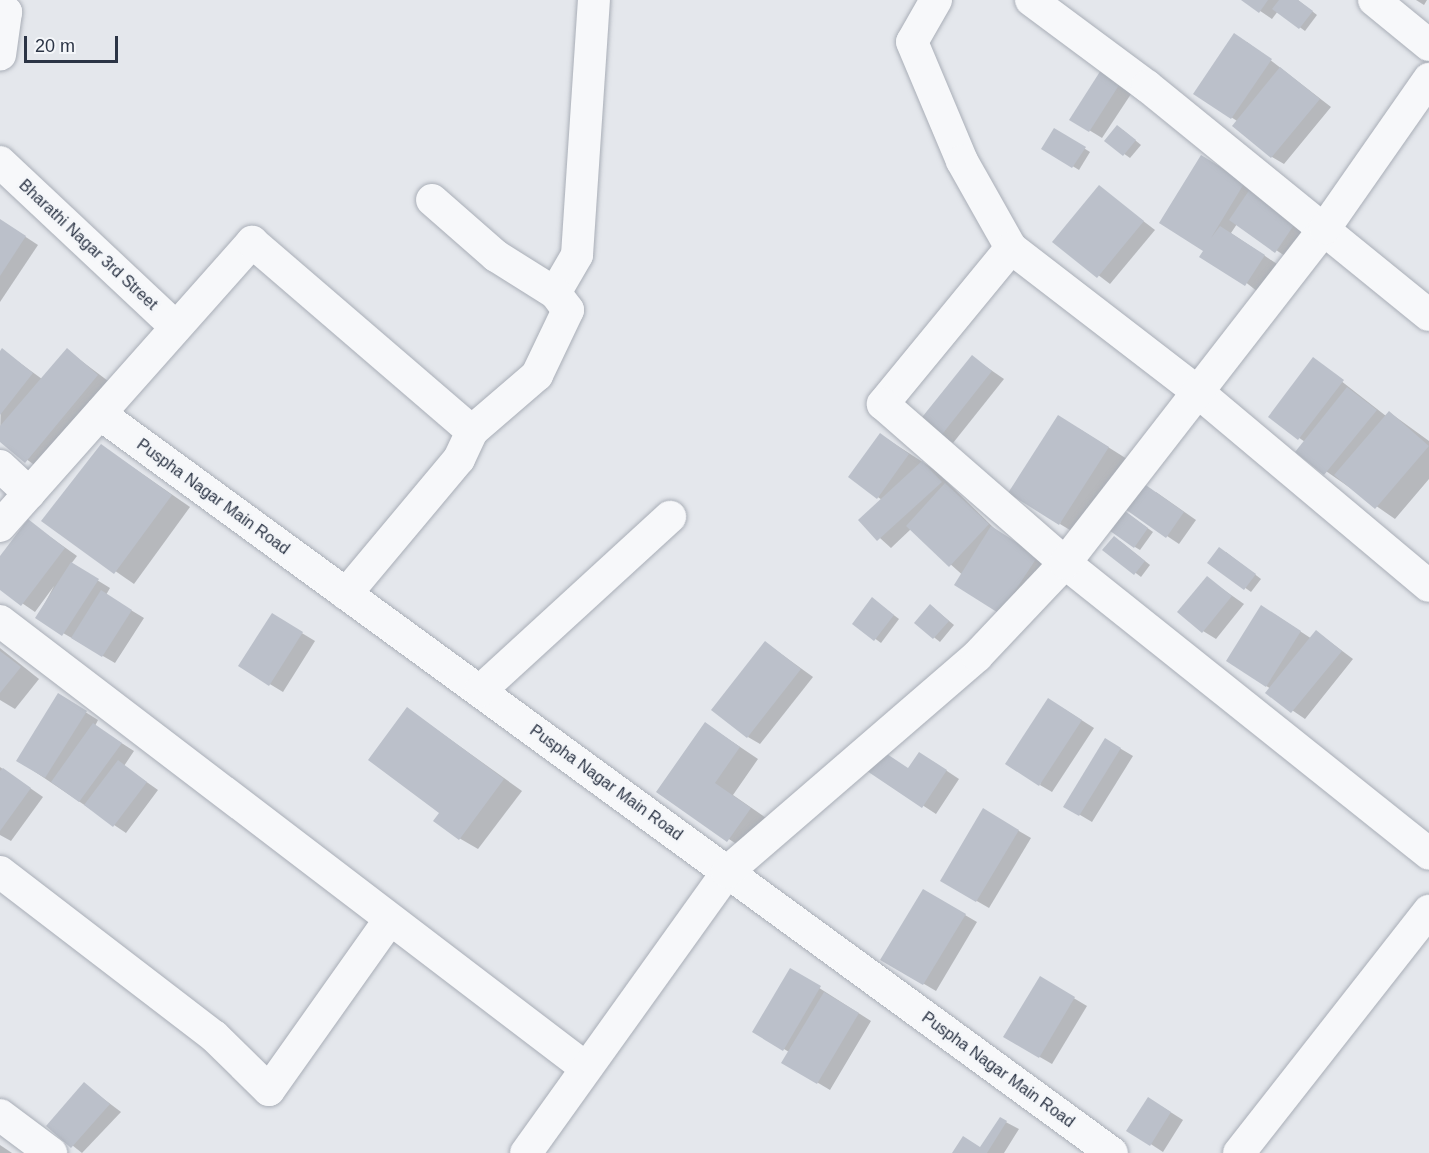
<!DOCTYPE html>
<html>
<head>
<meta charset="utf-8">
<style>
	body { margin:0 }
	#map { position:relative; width:1429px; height:1153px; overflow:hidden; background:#e4e7ec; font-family:Arial,sans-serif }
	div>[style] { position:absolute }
	.shadow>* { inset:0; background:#0003 }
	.building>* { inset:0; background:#bbc0ca }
	.roads { filter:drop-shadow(0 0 2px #a9aeb7) drop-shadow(0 0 2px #a9aeb7) }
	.street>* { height:32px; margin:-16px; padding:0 16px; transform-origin:16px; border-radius:16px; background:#f7f8fa }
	span { translate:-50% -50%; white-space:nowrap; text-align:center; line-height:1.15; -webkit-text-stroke:5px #f4f6f9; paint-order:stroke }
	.street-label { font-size:16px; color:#2b3445 }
	.scale { position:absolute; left:24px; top:36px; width:94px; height:27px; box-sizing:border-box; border:3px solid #2b3445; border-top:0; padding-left:8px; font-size:18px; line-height:21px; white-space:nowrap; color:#2b3445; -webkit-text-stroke:4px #f4f6f9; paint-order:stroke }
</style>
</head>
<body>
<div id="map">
	<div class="shadow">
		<i style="clip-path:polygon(1244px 0,1298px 0,1317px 15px,1305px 31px,1278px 11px,1272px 19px)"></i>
		<i style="clip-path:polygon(1416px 0,1427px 0,1424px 5px)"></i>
		<i style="clip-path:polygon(1247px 42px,1331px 107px,1284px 164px,1272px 157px,1237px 121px,1195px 93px)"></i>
		<i style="clip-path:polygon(1114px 79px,1133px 91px,1102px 138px,1071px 119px)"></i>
		<i style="clip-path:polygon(1055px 130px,1090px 152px,1079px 170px,1043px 148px)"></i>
		<i style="clip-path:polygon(1123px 130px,1141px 145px,1130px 158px,1106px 141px)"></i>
		<i style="clip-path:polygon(1214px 164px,1257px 191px,1308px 230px,1288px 258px,1237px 224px,1231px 233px,1277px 264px,1258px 292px,1205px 250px)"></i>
		<i style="clip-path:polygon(1099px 187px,1155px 230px,1110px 284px,1055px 242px)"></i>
		<i style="clip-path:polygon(0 220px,38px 245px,0 302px)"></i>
		<i style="clip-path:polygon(2px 350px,42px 379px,67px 350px,116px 387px,44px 472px,0 440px)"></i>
		<i style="clip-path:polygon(972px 357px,1004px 379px,953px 443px,941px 436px)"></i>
		<i style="clip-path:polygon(1313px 359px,1386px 416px,1389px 412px,1429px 441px,1429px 479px,1395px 519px,1297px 451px,1305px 442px,1270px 417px)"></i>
		<i style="clip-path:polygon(1078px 428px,1127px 459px,1078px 535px,1060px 524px)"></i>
		<i style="clip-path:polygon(881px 435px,935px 470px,999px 533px,1049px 564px,1013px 620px,911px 529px,891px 548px,860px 520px,882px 500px,850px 477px)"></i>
		<i style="clip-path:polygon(102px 446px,190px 507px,134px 584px,43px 521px)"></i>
		<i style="clip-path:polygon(1156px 492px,1196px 520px,1179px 544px,1167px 536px)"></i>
		<i style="clip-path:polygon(1127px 513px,1153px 532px,1140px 550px,1135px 547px)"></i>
		<i style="clip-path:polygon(28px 521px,77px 556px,71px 564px,110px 588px,106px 595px,144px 618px,115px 663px,37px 618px,54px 586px,35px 612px,0 588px,0 559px)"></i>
		<i style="clip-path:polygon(1120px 541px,1150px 565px,1141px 577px,1104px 549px)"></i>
		<i style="clip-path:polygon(1226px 552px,1261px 579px,1251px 592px,1210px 562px)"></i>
		<i style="clip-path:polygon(1207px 578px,1244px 604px,1216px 639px,1203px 631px)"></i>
		<i style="clip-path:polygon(878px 603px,899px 619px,881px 643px,854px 623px)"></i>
		<i style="clip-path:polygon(930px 605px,954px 625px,940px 642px,916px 623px)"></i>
		<i style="clip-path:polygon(1274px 614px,1312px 639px,1317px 632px,1353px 659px,1305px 719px,1267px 693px,1271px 689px,1228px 661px)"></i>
		<i style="clip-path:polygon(272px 615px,315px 641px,283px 692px,240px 666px)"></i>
		<i style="clip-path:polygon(766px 643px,813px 677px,760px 744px,748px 737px)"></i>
		<i style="clip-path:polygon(0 648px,39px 679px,15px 709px,0 700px)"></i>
		<i style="clip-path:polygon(71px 703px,98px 720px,95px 726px,134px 751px,124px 766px,158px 790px,126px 833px,19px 761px)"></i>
		<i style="clip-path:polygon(1061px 707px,1094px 728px,1052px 792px,1040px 785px)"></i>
		<i style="clip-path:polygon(408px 709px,522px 791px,478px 849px,459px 838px,441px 813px)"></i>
		<i style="clip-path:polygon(706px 724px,758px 759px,733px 795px,769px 820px,747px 851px,658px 792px)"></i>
		<i style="clip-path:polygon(1106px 740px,1133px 756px,1092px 822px,1065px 806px)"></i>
		<i style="clip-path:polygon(932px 761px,959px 779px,936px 814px,870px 771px,909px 769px)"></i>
		<i style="clip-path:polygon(0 767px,43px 797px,11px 841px,0 835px)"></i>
		<i style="clip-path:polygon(983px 810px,1031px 838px,989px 908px,942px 881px)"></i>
		<i style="clip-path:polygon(924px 891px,977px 922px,936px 991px,882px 959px)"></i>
		<i style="clip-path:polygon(791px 970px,871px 1021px,830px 1090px,783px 1062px,789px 1052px,754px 1031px)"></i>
		<i style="clip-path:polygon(1040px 978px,1087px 1006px,1052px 1064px,1005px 1037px)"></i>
		<i style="clip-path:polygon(84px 1084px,121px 1112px,82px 1153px,48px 1126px)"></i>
		<i style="clip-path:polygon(1161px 1106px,1183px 1120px,1163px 1152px,1129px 1130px)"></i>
		<i style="clip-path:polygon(1000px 1119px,1019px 1129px,1004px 1153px,954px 1153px,981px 1149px)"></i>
		<i style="clip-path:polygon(0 1145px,12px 1153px,0 1153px)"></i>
	</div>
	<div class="building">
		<i style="clip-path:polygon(1241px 0,1268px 0,1259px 13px)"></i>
		<i style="clip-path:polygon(1279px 0,1298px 0,1313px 11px,1299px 29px,1272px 9px)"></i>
		<i style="clip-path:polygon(1234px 33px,1272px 59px,1231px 119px,1193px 94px)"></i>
		<i style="clip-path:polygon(1280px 67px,1320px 99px,1271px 158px,1232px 126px)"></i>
		<i style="clip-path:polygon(1101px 70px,1121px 82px,1089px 132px,1069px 120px)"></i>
		<i style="clip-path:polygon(1117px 125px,1136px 140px,1123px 156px,1104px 141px)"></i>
		<i style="clip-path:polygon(1054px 128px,1086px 147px,1072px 168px,1041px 149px)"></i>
		<i style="clip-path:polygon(1201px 155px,1245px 182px,1211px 238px,1220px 226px,1265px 255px,1245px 286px,1199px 257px,1203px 251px,1159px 223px)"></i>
		<i style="clip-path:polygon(1099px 185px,1144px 221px,1097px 278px,1052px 242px)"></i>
		<i style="clip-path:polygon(1250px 189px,1296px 222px,1275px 253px,1229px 220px)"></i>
		<i style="clip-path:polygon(0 219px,26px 236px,0 276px)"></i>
		<i style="clip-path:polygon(2px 348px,33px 373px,0 415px,0 351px)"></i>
		<i style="clip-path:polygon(67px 348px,98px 375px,25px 463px,0 442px,0 426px)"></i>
		<i style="clip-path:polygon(972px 355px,992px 371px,940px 437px,919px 421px)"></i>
		<i style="clip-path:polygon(1313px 357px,1344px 380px,1298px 440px,1268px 417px)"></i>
		<i style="clip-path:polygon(1347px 387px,1377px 410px,1324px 475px,1295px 452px)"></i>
		<i style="clip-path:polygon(1389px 411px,1429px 446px,1375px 509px,1334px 475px)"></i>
		<i style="clip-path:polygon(1058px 415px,1109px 447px,1059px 525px,1008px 493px)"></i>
		<i style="clip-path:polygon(880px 433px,909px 454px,877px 499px,848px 477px)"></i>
		<i style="clip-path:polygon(101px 444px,172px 495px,114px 574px,41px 521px)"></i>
		<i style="clip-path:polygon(922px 461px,942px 482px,877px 541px,858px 520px)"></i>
		<i style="clip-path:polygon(945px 483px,989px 524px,949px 567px,906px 526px)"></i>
		<i style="clip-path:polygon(1143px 483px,1184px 512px,1166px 538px,1125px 509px)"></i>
		<i style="clip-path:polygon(1121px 508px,1148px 528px,1134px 548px,1106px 528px)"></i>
		<i style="clip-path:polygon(28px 519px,65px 548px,21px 606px,0 590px,0 556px)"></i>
		<i style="clip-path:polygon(991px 526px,1038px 556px,1000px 614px,954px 585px)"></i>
		<i style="clip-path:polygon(1114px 536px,1145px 561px,1134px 575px,1102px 550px)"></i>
		<i style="clip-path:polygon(1219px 547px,1256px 574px,1244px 590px,1207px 563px)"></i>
		<i style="clip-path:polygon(71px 562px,99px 579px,62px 636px,35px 618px)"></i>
		<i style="clip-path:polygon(1207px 576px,1232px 596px,1202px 633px,1177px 612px)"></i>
		<i style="clip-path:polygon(101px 590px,132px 610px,102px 657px,71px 638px)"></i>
		<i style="clip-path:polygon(872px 597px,894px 615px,874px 641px,852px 624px)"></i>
		<i style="clip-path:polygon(930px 604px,949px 621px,933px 639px,914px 623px)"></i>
		<i style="clip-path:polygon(1261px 605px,1301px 631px,1266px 687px,1226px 661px)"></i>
		<i style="clip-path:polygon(272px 613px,303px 632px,269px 686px,238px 666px)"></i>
		<i style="clip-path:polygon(1316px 630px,1342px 651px,1291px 713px,1265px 693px)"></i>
		<i style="clip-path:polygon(765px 641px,801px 669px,747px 738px,711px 710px)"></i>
		<i style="clip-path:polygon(0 651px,21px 667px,0 693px)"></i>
		<i style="clip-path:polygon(58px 693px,87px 711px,45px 778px,16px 761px)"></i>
		<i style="clip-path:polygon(1048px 698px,1082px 720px,1039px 786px,1005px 764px)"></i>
		<i style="clip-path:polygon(407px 707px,504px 779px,459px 840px,433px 821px,439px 813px,368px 760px)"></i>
		<i style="clip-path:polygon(705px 722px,740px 747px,715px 783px,751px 808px,727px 842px,656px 792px)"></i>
		<i style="clip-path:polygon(93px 723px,122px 743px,79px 802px,51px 782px)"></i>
		<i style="clip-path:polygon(1105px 738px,1121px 748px,1079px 816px,1063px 807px)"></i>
		<i style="clip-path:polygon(881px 750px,908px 768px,919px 752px,947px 770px,922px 808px,867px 771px)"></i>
		<i style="clip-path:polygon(118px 760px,147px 782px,113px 827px,84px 805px)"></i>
		<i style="clip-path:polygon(3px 768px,31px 788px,0 831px,0 771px)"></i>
		<i style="clip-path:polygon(983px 808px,1019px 830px,976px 902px,940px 881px)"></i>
		<i style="clip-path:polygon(923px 889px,966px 914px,923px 985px,880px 960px)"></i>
		<i style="clip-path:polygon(790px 968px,821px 986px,783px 1051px,752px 1032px)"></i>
		<i style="clip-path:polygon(1040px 976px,1075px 997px,1039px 1058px,1003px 1037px)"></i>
		<i style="clip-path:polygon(824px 992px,859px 1013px,817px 1084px,781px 1063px)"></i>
		<i style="clip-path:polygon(84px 1082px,110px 1104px,71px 1148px,46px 1126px)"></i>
		<i style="clip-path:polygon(1148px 1097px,1171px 1112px,1150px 1146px,1126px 1131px)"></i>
		<i style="clip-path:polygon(1000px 1117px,1007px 1121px,987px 1153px,952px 1153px,963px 1136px,980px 1147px)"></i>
	</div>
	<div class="roads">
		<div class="street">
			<i style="left:936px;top:0;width:48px;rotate:119.7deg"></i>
			<i style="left:912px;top:42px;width:129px;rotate:67.2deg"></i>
			<i style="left:962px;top:161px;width:100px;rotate:60.6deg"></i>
			<i style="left:1011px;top:248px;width:237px;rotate:37.6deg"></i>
			<i style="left:1199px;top:393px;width:300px;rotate:40deg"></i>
			<i style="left:1031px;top:0;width:144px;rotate:36.6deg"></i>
			<i style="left:1147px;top:86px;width:363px;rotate:39.1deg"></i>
			<i style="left:1374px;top:0;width:71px;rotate:39.3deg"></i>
			<i style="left:0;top:7px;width:8px;rotate:40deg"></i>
			<i style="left:6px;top:12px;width:43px;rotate:97.9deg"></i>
			<i style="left:0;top:162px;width:241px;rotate:43.2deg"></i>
			<i style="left:1011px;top:248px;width:202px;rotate:129.4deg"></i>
			<i style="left:883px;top:404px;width:242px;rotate:41.1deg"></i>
			<i style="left:1065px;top:563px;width:466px;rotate:38.6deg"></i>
			<i style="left:555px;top:293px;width:44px;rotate:-59.9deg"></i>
			<i style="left:577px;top:255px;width:256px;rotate:-86.2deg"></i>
			<i style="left:100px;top:414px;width:1253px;rotate:36.14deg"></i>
			<i style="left:0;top:466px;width:40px;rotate:43deg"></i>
			<i style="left:0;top:526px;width:380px;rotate:-48.4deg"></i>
			<i style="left:252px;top:242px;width:290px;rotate:40.7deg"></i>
			<i style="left:346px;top:594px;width:176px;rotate:-50.1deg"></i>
			<i style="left:459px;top:459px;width:31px;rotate:-65deg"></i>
			<i style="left:472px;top:431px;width:86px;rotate:-40.7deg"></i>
			<i style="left:537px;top:375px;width:72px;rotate:-64.5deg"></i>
			<i style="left:568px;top:310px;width:21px;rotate:-127deg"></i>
			<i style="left:555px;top:293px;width:70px;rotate:-147.9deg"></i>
			<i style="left:496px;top:256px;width:85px;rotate:-138.8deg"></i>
			<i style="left:0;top:621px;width:737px;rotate:37.34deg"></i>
			<i style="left:480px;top:691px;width:258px;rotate:-42.5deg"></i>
			<i style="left:0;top:872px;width:270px;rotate:37.5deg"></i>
			<i style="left:214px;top:1036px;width:77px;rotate:44.5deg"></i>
			<i style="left:269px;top:1090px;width:209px;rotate:-54.7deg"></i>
			<i style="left:0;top:1115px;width:64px;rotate:36.7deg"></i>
			<i style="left:526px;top:1153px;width:345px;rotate:-54.4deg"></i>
			<i style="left:727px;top:872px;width:330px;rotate:-40.8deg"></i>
			<i style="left:977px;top:656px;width:128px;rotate:-46.6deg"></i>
			<i style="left:1065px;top:563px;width:424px;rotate:-52.2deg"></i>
			<i style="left:1325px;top:228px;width:182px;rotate:-55.1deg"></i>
			<i style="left:1239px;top:1153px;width:308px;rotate:-51.9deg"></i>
		</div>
	</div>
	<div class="street-label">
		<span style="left:88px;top:245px;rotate:43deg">Bharathi Nagar 3rd Street</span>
		<span style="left:213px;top:497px;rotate:36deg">Puspha Nagar Main Road</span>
		<span style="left:606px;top:783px;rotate:36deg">Puspha Nagar Main Road</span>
		<span style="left:998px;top:1070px;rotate:36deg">Puspha Nagar Main Road</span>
	</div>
	<div class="scale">20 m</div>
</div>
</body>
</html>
